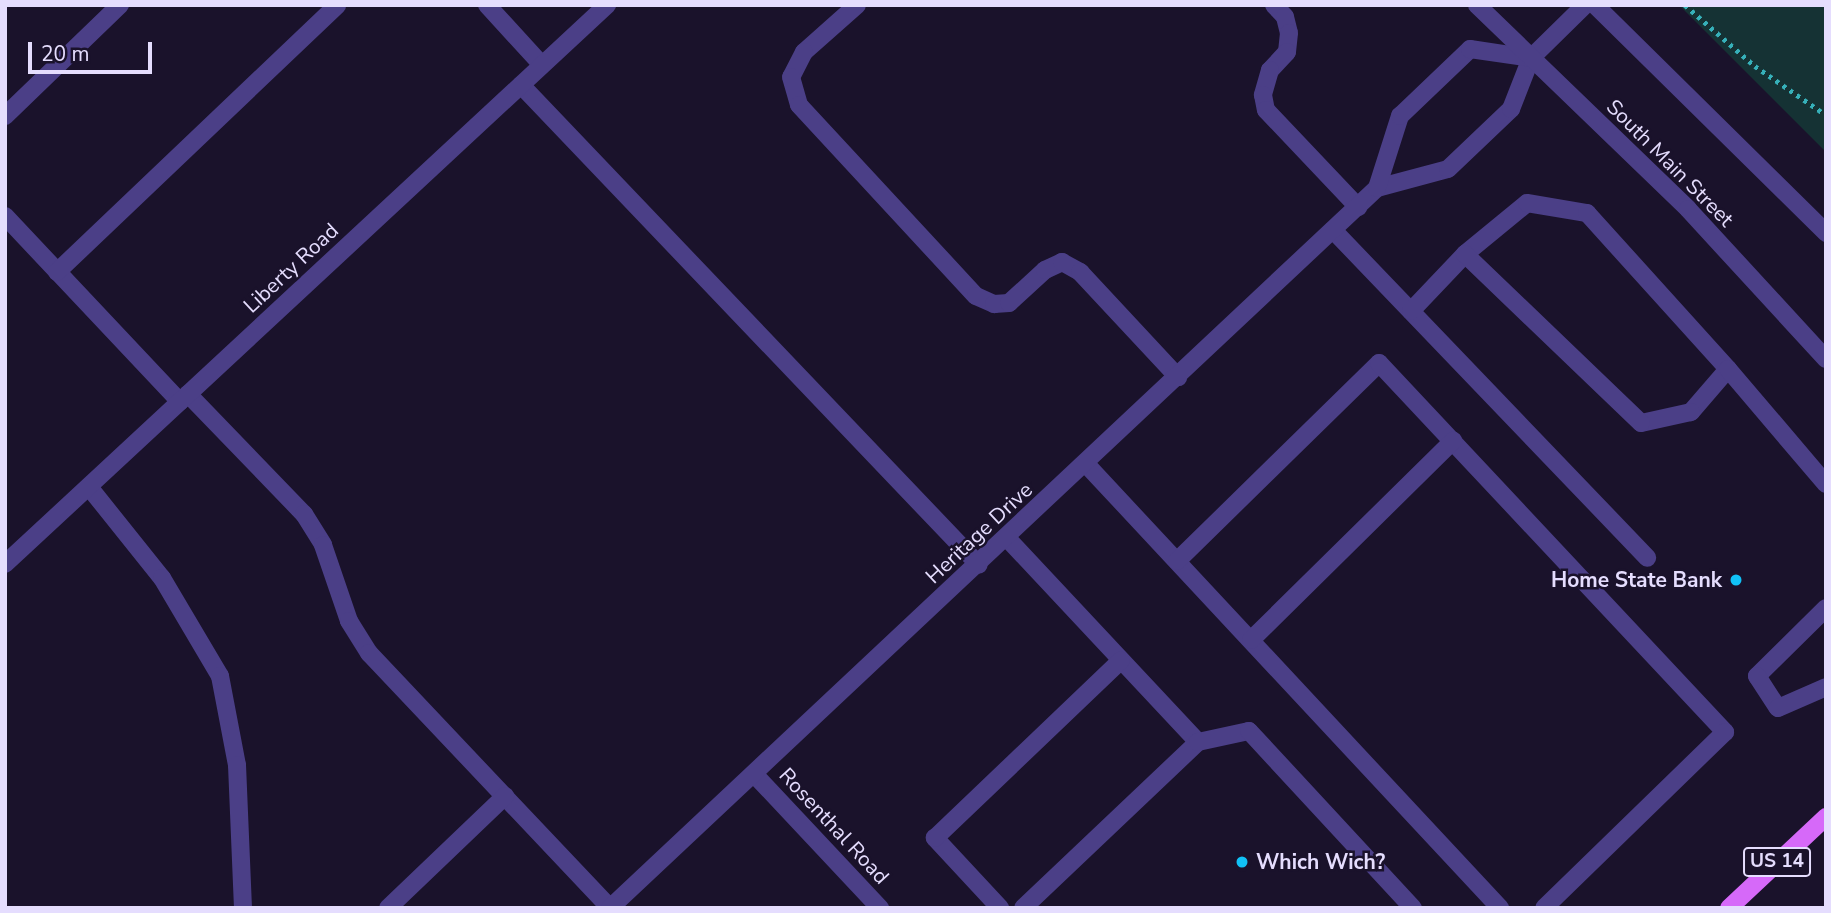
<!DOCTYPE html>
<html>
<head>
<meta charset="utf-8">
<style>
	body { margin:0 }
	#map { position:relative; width:1831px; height:913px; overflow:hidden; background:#1a122b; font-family:"Nunito Sans",sans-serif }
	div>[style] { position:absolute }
	.green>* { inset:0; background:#153234 }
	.path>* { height:4.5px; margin-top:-2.25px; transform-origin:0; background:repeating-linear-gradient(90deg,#36b0b9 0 3.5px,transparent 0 8.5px) }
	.service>* { height:18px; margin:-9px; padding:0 9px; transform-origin:9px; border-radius:9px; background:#4b3f87 }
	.tertiary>* { height:18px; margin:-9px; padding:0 9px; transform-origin:9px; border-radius:9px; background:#4b3f87 }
	.primary>* { height:18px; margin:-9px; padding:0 9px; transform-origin:9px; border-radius:9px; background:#d669f9 }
	.dots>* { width:19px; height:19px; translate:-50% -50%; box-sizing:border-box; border:4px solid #1a122b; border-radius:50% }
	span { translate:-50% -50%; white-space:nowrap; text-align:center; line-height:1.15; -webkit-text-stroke:5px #1a122b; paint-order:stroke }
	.shield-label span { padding:2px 5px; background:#1a122b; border:2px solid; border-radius:5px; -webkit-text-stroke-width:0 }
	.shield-label { font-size:19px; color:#e5ddfe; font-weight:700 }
	.street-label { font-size:21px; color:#e5ddfe }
	.poi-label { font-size:21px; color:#e5ddfe; font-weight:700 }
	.right { translate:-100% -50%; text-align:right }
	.left { translate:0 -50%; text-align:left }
	.frame { position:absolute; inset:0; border:7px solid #e5ddfe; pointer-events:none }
	.scale { position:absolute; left:28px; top:42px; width:124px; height:32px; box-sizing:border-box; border:4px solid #e5ddfe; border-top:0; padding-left:9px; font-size:21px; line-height:24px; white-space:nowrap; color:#e5ddfe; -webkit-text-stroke:5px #1a122b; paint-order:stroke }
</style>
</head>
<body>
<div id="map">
	<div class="green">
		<i style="clip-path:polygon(1679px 5px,1826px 5px,1826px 152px)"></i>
	</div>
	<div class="path">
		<i style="left:1685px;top:5px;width:93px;rotate:41.1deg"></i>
		<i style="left:1755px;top:66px;width:86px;rotate:34.6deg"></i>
	</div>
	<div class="service">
		<i style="left:487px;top:5px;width:81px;rotate:47.5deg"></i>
		<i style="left:857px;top:5px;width:71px;rotate:138.4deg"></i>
		<i style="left:804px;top:52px;width:28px;rotate:117deg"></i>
		<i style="left:791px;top:77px;width:29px;rotate:74deg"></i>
		<i style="left:799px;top:105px;width:260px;rotate:47.2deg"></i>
		<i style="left:976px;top:296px;width:20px;rotate:24deg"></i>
		<i style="left:994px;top:304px;width:15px;rotate:-4deg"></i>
		<i style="left:1009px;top:303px;width:49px;rotate:-42.5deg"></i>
		<i style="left:1045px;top:270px;width:19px;rotate:-25deg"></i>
		<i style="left:1062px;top:262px;width:21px;rotate:29deg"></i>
		<i style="left:1080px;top:272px;width:144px;rotate:47deg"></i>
		<i style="left:1274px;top:5px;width:16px;rotate:47deg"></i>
		<i style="left:1285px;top:17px;width:16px;rotate:76deg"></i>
		<i style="left:1289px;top:33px;width:19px;rotate:96deg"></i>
		<i style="left:1287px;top:52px;width:25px;rotate:133deg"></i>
		<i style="left:1270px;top:70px;width:26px;rotate:106deg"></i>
		<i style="left:1263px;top:95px;width:15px;rotate:79deg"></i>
		<i style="left:1266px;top:110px;width:134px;rotate:46.5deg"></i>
		<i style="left:521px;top:85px;width:663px;rotate:46.34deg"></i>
		<i style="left:5px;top:116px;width:160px;rotate:-44deg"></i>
		<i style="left:1377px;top:188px;width:73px;rotate:-15deg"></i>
		<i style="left:1448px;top:169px;width:87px;rotate:-43.6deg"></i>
		<i style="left:1511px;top:109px;width:55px;rotate:-68.6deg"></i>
		<i style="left:1531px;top:58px;width:76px;rotate:-44.5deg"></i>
		<i style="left:5px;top:216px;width:255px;rotate:46.7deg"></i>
		<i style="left:1333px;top:230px;width:454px;rotate:46.2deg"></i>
		<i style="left:57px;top:272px;width:387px;rotate:-43.6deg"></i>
		<i style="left:1411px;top:311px;width:79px;rotate:-46.5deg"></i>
		<i style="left:1465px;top:254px;width:80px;rotate:-39.4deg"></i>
		<i style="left:1527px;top:203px;width:61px;rotate:9.5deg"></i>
		<i style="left:1587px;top:213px;width:210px;rotate:47.9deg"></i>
		<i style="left:1728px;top:369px;width:57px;rotate:130.7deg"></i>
		<i style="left:1691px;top:412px;width:51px;rotate:167.6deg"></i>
		<i style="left:1641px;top:423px;width:244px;rotate:-136.2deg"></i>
		<i style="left:1728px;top:369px;width:151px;rotate:49.6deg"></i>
		<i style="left:188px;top:394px;width:167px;rotate:46deg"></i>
		<i style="left:304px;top:514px;width:36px;rotate:58deg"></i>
		<i style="left:323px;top:545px;width:80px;rotate:71.1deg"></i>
		<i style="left:349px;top:621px;width:38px;rotate:58deg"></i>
		<i style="left:369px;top:653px;width:351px;rotate:46.6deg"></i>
		<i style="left:1086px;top:464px;width:607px;rotate:47deg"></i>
		<i style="left:89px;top:487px;width:117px;rotate:51.3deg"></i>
		<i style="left:162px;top:578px;width:114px;rotate:59.4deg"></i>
		<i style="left:220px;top:676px;width:91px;rotate:79.2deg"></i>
		<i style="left:237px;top:765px;width:143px;rotate:87.6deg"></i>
		<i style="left:1007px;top:538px;width:279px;rotate:46.9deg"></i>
		<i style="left:1198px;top:742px;width:241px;rotate:136.5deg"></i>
		<i style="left:1177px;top:561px;width:283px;rotate:-44.4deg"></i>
		<i style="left:1379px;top:363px;width:506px;rotate:46.84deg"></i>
		<i style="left:1725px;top:732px;width:252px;rotate:135.8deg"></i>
		<i style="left:5px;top:564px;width:822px;rotate:-42.88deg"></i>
		<i style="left:1826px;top:608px;width:97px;rotate:135.4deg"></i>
		<i style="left:1757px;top:676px;width:38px;rotate:57deg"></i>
		<i style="left:1778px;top:708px;width:52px;rotate:-23.6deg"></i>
		<i style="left:1251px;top:640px;width:284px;rotate:-44.6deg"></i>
		<i style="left:1198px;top:742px;width:52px;rotate:-12.2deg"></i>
		<i style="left:1249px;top:731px;width:241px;rotate:47.2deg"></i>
		<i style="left:755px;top:775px;width:183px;rotate:46.8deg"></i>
		<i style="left:388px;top:908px;width:162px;rotate:-43.7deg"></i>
		<i style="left:610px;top:908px;width:1052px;rotate:-43.19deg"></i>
		<i style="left:1377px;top:188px;width:76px;rotate:-72.3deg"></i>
		<i style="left:1400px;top:116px;width:97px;rotate:-43.7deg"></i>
		<i style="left:1470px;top:49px;width:62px;rotate:8.4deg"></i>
		<i style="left:1000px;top:908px;width:96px;rotate:-132.9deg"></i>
		<i style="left:935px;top:838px;width:257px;rotate:-43.7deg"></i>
	</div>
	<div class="tertiary">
		<i style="left:1477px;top:5px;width:293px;rotate:44deg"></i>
		<i style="left:1688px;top:209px;width:204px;rotate:47.4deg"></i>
		<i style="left:1595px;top:5px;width:325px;rotate:44.6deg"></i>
	</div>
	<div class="primary">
		<i style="left:1729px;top:908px;width:133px;rotate:-43.2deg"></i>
	</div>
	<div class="dots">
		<i style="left:1736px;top:580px;background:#11c1f6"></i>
		<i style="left:1242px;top:862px;background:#11c1f6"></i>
	</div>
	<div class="shield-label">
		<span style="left:1777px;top:862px">US 14</span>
	</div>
	<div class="street-label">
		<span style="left:1670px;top:163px;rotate:45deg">South Main Street</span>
		<span style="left:291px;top:268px;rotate:-43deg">Liberty Road</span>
		<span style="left:979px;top:533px;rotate:-43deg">Heritage Drive</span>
		<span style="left:834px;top:826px;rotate:47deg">Rosenthal Road</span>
	</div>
	<div class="poi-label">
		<span class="right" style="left:1722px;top:580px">Home State Bank</span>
		<span class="left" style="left:1256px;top:862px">Which Wich?</span>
	</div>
	<div class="frame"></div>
	<div class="scale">20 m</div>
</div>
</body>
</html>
